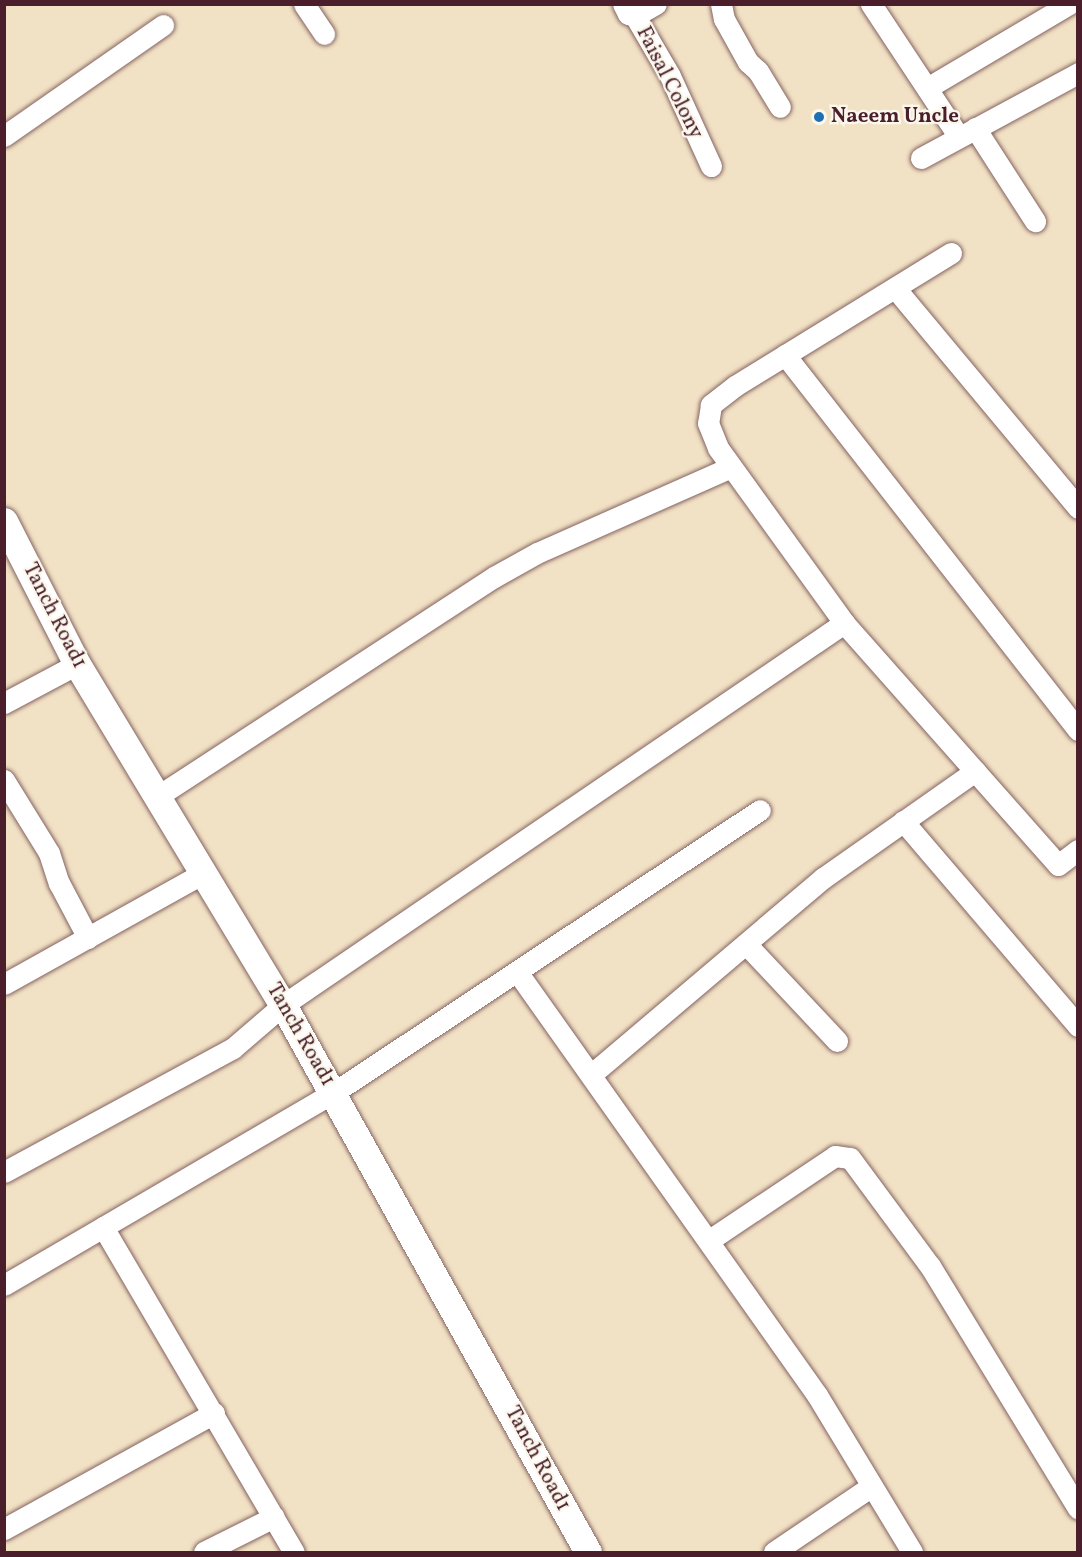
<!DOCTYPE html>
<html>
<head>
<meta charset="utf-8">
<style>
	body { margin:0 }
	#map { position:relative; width:1082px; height:1557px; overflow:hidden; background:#f2e2c5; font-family:Vollkorn,serif }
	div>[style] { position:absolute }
	.roads { filter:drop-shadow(0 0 2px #856361) drop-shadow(0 0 2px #856361) }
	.minor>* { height:21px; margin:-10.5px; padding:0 10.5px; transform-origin:10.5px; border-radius:10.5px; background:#fff }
	.tertiary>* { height:27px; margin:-13.5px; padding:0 13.5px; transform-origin:13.5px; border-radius:13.5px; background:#fff }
	.dots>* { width:16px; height:16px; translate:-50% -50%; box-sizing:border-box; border:3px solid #fbf7ec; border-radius:50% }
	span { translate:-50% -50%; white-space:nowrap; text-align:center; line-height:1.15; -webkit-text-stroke:4.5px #fbf7ec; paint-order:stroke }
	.street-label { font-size:21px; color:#4a1f2b }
	.poi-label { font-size:21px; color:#4a1f2b; font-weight:700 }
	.left { translate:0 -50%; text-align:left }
	.frame { position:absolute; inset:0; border:6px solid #4a1f2b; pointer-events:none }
</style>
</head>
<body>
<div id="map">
	<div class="roads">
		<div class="minor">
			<i style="left:304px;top:4px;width:36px;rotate:56deg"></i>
			<i style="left:623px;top:4px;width:11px;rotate:63deg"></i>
			<i style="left:628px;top:14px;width:7px;rotate:16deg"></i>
			<i style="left:635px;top:16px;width:69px;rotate:59.7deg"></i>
			<i style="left:670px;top:76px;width:99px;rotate:65.5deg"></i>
			<i style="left:721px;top:4px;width:15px;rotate:79deg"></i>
			<i style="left:724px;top:19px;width:49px;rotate:60.8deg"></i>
			<i style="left:748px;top:62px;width:13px;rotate:42deg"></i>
			<i style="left:758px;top:71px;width:42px;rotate:58.6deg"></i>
			<i style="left:871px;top:4px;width:159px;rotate:56.5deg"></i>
			<i style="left:635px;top:16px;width:24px;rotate:-30deg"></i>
			<i style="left:927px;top:88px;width:165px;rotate:-30.6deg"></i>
			<i style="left:975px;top:128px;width:111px;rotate:57.2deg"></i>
			<i style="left:4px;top:136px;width:194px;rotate:-34.9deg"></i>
			<i style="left:921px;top:158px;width:179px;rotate:-28.4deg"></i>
			<i style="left:951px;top:253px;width:254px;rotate:148.4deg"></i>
			<i style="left:735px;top:386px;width:31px;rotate:142deg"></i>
			<i style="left:711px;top:405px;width:18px;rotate:99deg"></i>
			<i style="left:708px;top:423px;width:27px;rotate:68deg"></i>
			<i style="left:718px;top:448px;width:216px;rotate:54.2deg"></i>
			<i style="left:844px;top:623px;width:323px;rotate:48.5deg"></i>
			<i style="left:1058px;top:865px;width:25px;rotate:-37deg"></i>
			<i style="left:895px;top:288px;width:286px;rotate:50.2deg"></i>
			<i style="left:785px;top:355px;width:476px;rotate:52deg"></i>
			<i style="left:4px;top:703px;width:83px;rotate:-28.1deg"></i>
			<i style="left:4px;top:780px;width:86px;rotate:58.3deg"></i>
			<i style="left:49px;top:853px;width:32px;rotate:72deg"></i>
			<i style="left:59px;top:883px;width:62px;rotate:62.2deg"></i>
			<i style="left:158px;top:796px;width:401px;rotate:-33.1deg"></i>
			<i style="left:494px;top:577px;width:49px;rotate:-29.2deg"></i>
			<i style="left:537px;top:553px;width:212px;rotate:-23.9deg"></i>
			<i style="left:903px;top:821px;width:270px;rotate:49.5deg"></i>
			<i style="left:746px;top:944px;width:133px;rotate:46.8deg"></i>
			<i style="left:518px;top:973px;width:517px;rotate:54.68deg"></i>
			<i style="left:817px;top:1395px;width:184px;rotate:58.8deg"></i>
			<i style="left:4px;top:984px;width:230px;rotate:-29.1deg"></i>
			<i style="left:593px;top:1073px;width:302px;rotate:-40.3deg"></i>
			<i style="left:823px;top:878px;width:186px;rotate:-35.1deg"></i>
			<i style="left:4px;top:1172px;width:260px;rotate:-28.4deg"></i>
			<i style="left:233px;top:1048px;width:66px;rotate:-40.7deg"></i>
			<i style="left:283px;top:1005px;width:679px;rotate:-34.25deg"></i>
			<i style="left:103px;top:1227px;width:377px;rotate:59.6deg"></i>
			<i style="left:711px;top:1239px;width:149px;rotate:-33.8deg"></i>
			<i style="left:835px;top:1156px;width:15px;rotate:8deg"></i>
			<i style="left:850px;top:1158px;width:134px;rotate:53.5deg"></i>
			<i style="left:930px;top:1266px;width:284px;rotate:58.6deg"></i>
			<i style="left:4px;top:1285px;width:381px;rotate:-30.3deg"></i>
			<i style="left:333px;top:1093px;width:512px;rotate:-33.53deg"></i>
			<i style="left:4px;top:1529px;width:240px;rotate:-28.9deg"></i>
			<i style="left:204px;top:1552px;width:78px;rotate:-26.6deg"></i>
			<i style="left:774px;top:1552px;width:118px;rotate:-34deg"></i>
		</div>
		<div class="tertiary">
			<i style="left:4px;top:521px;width:161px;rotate:63deg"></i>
			<i style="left:77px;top:664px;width:398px;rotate:58.9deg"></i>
			<i style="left:283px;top:1005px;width:626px;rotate:60.86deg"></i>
		</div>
	</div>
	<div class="dots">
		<i style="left:819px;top:117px;background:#1f6fb2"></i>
	</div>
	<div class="street-label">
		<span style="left:669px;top:83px;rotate:63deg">Faisal Colony</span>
		<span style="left:54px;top:616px;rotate:63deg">Tanch Road1</span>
		<span style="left:300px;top:1035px;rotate:60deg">Tanch Road1</span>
		<span style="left:537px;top:1459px;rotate:62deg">Tanch Road1</span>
	</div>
	<div class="poi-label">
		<span class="left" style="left:831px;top:117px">Naeem Uncle</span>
	</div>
	<div class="frame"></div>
</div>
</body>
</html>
